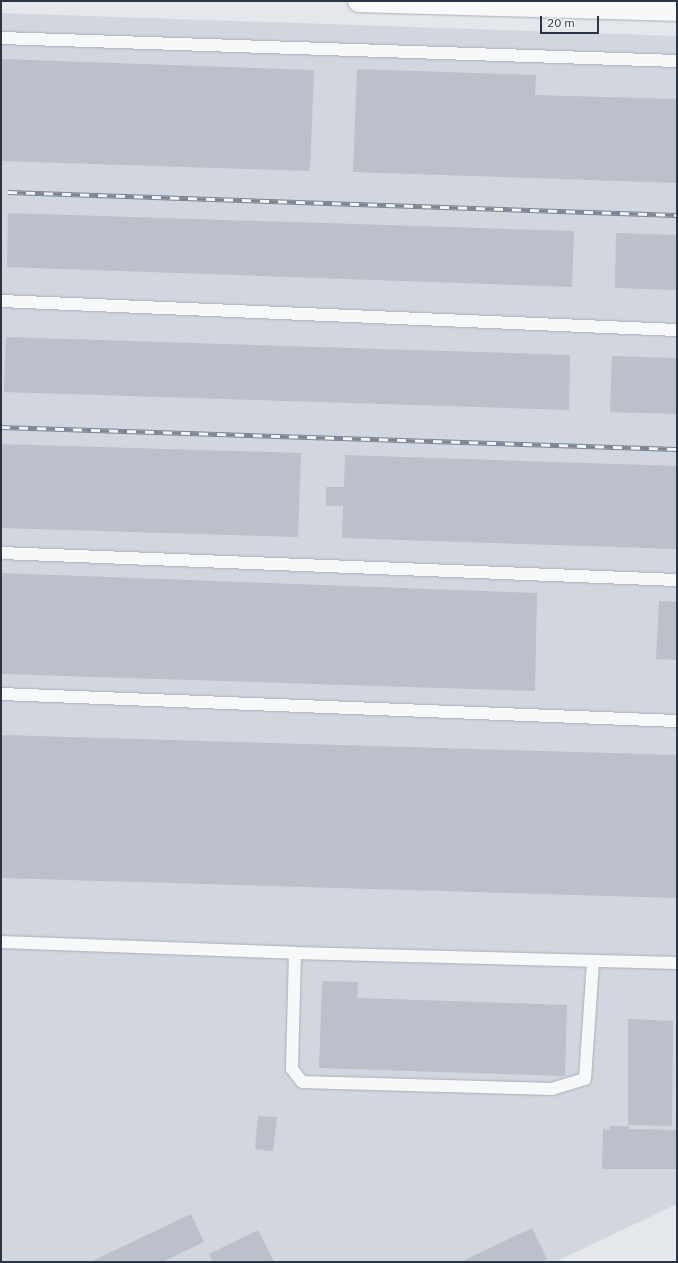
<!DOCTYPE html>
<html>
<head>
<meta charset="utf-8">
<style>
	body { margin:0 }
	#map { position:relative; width:678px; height:1263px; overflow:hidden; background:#e4e7ec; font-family:"IBM Plex Sans",sans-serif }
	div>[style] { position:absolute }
	.built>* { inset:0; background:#d2d6de }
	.building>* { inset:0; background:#bbc0ca }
	.roads { filter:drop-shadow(0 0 1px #a9aeb7) drop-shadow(0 0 1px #a9aeb7) }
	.service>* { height:12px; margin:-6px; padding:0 6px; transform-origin:6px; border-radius:6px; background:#f7f8fa }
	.minor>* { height:22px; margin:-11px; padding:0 11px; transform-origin:11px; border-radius:11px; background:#f7f8fa }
	.rail>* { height:4.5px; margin-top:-2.25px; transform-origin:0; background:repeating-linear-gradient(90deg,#f4f6f9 0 9px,#7d8696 0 18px); box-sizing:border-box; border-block:1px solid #7d8696 }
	span { translate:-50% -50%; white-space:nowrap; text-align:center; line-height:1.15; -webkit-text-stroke:4px #f4f6f9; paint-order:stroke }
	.frame { position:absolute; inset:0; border:2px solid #2b3445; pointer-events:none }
	.scale { position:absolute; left:540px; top:16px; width:59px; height:18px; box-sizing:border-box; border:2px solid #2b3445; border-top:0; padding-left:5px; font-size:12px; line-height:14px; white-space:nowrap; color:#2b3445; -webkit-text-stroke:3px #f4f6f9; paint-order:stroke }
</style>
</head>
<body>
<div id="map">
	<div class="built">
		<i style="clip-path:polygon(1px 13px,677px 36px,677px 1204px,559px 1260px,559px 1262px,1px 1262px)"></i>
	</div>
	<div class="building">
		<i style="clip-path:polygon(1px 59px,314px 70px,310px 171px,1px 161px)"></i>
		<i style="clip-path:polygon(357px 69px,536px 75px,535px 95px,677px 99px,677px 183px,353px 172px)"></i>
		<i style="clip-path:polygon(8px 213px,574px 231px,572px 287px,7px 267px)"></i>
		<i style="clip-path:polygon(616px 233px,677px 235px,677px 290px,615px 288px)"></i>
		<i style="clip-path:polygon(6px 337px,570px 355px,569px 410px,4px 392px)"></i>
		<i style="clip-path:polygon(612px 356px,677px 358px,677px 414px,610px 412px)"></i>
		<i style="clip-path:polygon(1px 444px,301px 453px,298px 537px,1px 528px)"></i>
		<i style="clip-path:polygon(345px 455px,677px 466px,677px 549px,342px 538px,343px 506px,326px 506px,326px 487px,344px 487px)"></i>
		<i style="clip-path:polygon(1px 573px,537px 593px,535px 691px,1px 674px)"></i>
		<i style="clip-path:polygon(659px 601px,677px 602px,677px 660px,656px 659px)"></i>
		<i style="clip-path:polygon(1px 735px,677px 755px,677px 898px,1px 878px)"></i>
		<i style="clip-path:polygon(322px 981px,358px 982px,357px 998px,567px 1005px,565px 1076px,319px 1068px)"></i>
		<i style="clip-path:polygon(628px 1019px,673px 1021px,672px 1126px,628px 1125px)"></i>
		<i style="clip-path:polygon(258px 1116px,277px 1117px,273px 1151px,255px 1149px)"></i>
		<i style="clip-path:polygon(610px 1126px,629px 1126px,629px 1129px,677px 1130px,677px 1169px,602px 1169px,603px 1129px,610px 1130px)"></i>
		<i style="clip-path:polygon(191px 1214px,204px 1242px,162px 1262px,90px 1262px)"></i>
		<i style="clip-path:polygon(532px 1228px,547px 1259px,539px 1262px,460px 1262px)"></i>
		<i style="clip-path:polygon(258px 1230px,274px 1262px,213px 1262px,209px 1254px)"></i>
	</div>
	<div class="roads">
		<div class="service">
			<i style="left:1px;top:38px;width:676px;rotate:1.95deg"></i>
			<i style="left:1px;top:301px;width:677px;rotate:2.46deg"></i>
			<i style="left:1px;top:553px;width:677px;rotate:2.29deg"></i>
			<i style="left:1px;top:694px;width:677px;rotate:2.29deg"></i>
			<i style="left:1px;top:942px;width:294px;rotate:2.1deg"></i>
			<i style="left:295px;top:953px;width:382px;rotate:1.5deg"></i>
			<i style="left:295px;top:953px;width:116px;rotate:91.5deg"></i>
			<i style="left:292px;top:1069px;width:16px;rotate:52deg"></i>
			<i style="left:302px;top:1082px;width:250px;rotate:1.6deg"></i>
			<i style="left:552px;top:1089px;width:34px;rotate:-17deg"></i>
			<i style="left:585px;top:1079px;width:117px;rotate:-86.1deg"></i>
		</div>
		<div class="minor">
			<i style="left:359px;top:1px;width:318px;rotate:1.6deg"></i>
		</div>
	</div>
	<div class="rail">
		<i style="left:8px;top:192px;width:669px;rotate:1.97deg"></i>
		<i style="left:1px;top:427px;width:676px;rotate:1.86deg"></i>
	</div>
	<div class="frame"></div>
	<div class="scale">20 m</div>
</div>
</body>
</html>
